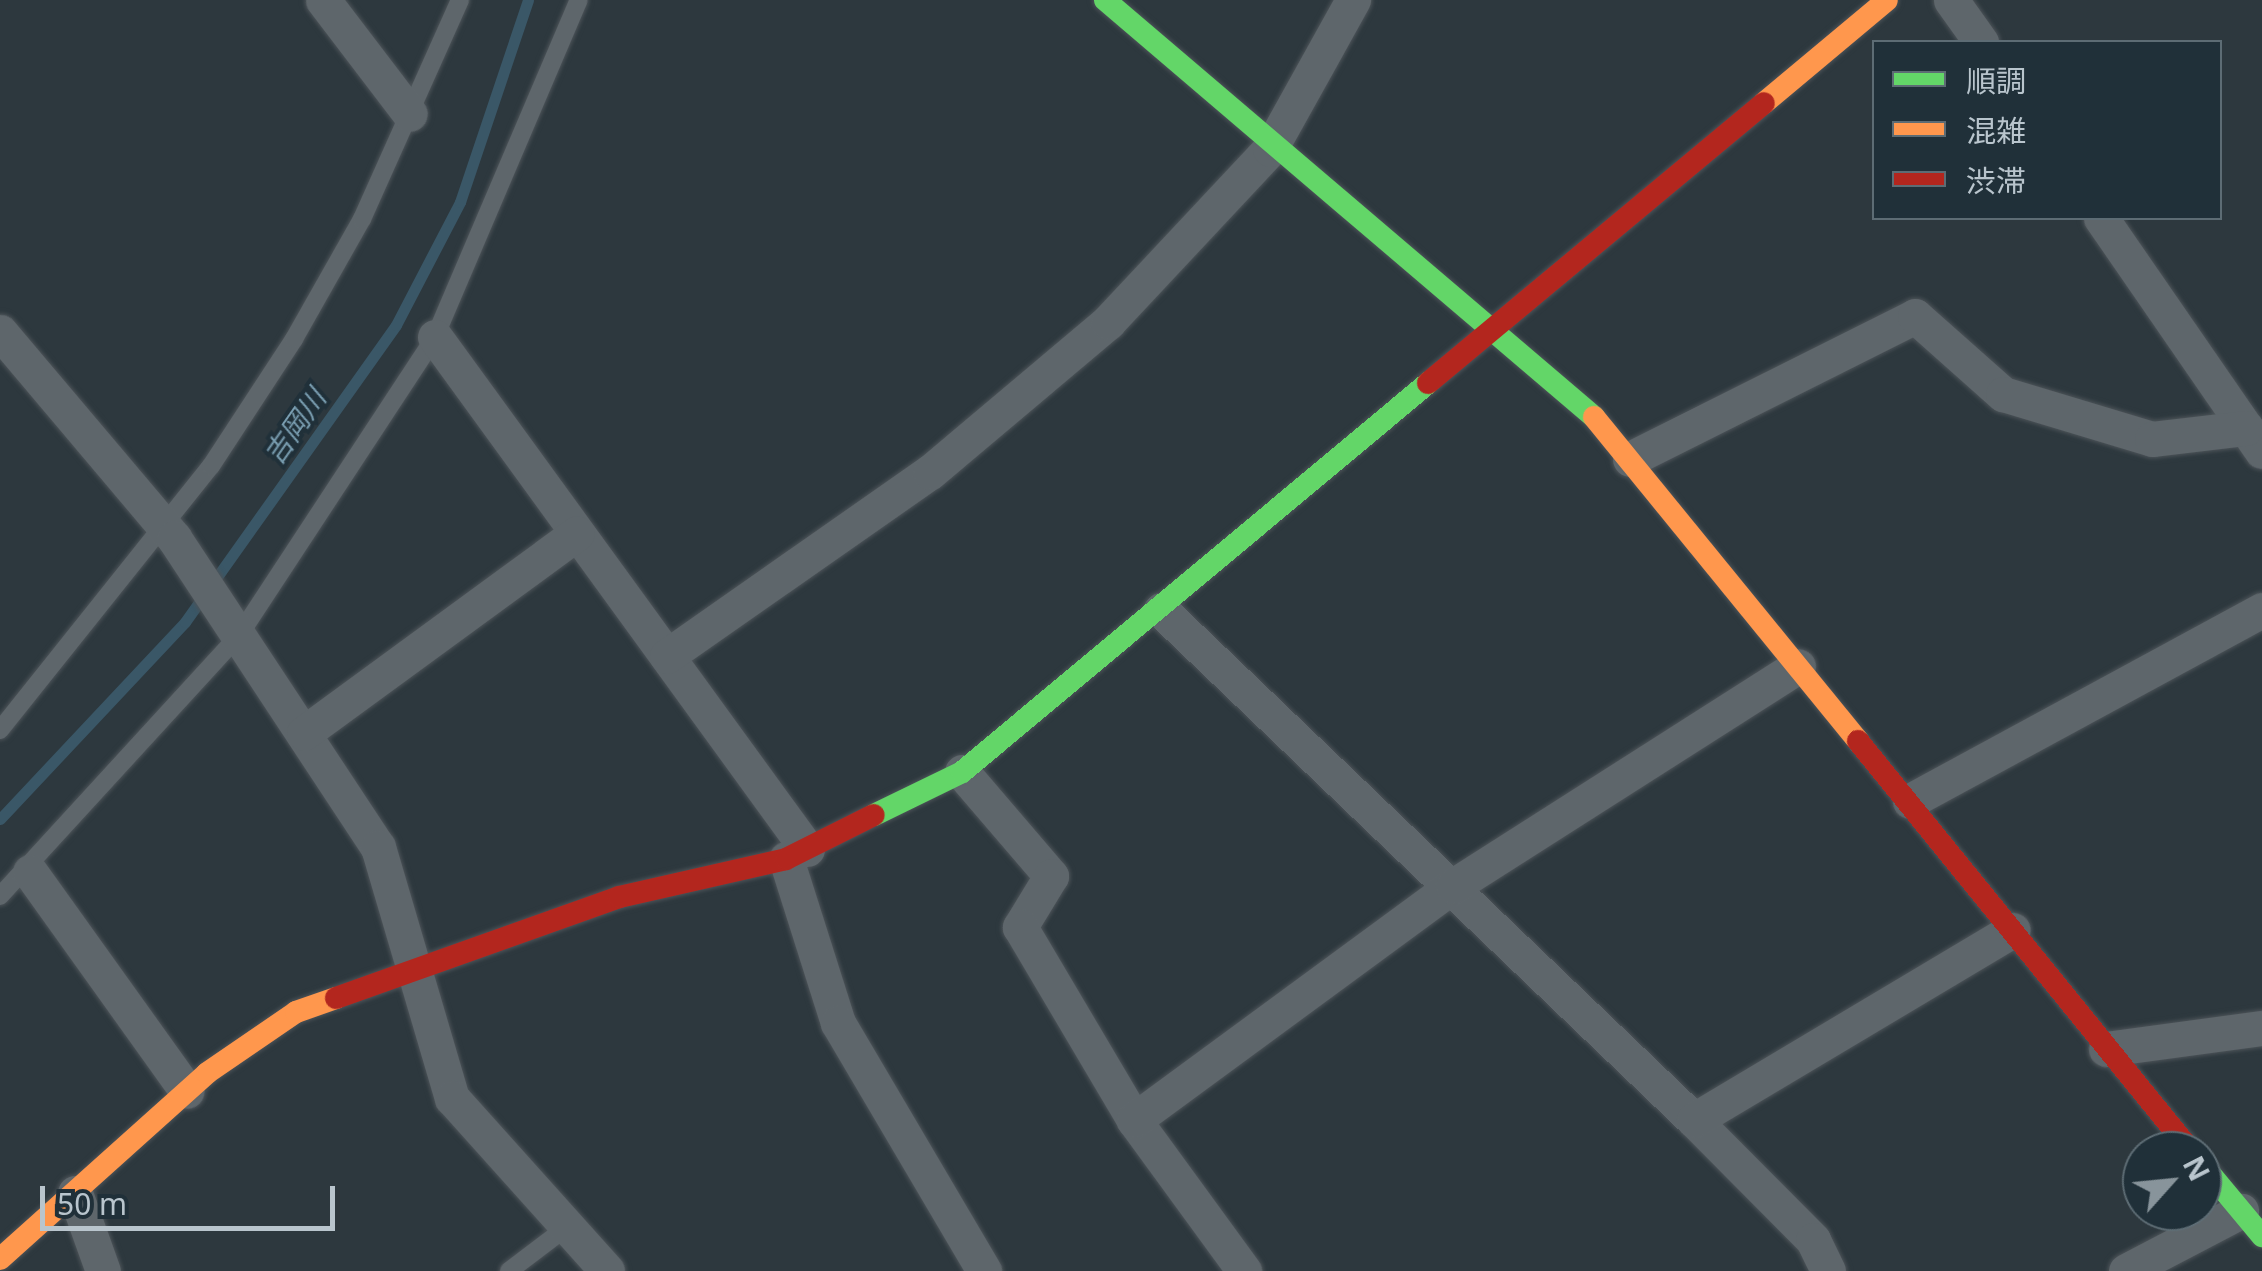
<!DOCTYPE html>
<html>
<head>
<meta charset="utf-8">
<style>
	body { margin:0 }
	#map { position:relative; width:2262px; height:1271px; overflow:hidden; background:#2d383e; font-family:"Noto Sans","Noto Sans JP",sans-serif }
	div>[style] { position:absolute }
	.stream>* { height:11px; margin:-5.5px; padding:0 5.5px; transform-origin:5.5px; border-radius:5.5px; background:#3a5767 }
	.roads { filter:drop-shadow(0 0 2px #4c5358) drop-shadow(0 0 2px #4c5358) }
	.lane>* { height:18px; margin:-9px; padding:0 9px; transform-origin:9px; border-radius:9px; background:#5e666b }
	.street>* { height:35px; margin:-17.5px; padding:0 17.5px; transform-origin:17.5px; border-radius:17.5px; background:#5e666b }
	.fast>* { height:22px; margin:-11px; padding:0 11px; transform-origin:11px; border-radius:11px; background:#63d668 }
	.slow>* { height:22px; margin:-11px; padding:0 11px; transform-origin:11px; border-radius:11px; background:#ff974d }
	.jam>* { height:22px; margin:-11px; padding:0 11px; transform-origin:11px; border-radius:11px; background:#b3261e }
	span { translate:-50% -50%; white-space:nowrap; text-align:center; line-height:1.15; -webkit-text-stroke:8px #203039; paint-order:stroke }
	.water-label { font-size:28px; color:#799db0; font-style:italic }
	.legend { position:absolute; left:1872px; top:40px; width:350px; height:180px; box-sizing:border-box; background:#203039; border:2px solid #5d6c74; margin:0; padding:12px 18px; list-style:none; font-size:30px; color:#b9c5cd }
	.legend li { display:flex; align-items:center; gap:20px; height:50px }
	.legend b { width:50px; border:2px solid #5d6c74 }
	.north { position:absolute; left:2122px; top:1131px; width:100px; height:100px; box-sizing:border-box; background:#203039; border:2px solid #5d6c74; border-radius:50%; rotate:63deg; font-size:28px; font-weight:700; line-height:40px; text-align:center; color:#b9c5cd }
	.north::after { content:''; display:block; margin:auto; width:35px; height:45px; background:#88949b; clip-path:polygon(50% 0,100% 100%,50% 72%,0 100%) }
	.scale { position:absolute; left:40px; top:1186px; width:295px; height:45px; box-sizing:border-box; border:5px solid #b9c5cd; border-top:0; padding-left:12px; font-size:30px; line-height:35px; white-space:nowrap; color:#b9c5cd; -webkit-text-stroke:8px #203039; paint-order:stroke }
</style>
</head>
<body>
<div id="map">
	<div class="stream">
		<i style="left:0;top:819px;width:270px;rotate:-46.8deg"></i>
		<i style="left:185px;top:622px;width:364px;rotate:-54.6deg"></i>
		<i style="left:396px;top:325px;width:139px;rotate:-62.5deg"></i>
		<i style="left:460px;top:202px;width:213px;rotate:-71.4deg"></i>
	</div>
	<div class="roads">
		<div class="lane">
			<i style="left:0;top:730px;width:338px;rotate:-51.4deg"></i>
			<i style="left:211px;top:466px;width:152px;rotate:-56.8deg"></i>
			<i style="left:294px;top:339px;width:138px;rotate:-60.5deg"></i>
			<i style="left:362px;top:219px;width:240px;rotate:-65.9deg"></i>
			<i style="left:0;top:896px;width:355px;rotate:-47.5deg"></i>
			<i style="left:240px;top:634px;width:355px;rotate:-56.7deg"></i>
			<i style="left:435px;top:337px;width:366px;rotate:-66.9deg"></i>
			<i style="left:509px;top:1271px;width:73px;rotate:-37.2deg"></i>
		</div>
		<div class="street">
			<i style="left:323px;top:0;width:143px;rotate:52.7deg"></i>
			<i style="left:1951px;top:0;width:52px;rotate:54.5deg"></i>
			<i style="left:2101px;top:218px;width:283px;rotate:55.4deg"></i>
			<i style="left:0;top:332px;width:270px;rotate:49.8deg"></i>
			<i style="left:174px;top:538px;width:370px;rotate:56.6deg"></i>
			<i style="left:378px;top:847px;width:262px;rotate:73.6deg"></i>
			<i style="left:452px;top:1098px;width:232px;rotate:48.1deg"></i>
			<i style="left:435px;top:337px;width:633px;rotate:54deg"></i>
			<i style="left:1630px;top:459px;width:319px;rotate:-26.6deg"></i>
			<i style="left:1915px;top:316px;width:118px;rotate:41.6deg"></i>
			<i style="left:2003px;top:394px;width:156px;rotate:16.8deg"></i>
			<i style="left:2152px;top:439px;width:95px;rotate:-6.7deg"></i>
			<i style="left:1161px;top:610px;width:738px;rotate:43.74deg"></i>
			<i style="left:1694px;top:1120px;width:169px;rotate:45.2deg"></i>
			<i style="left:1813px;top:1240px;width:34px;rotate:64deg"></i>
			<i style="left:667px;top:656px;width:321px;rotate:-35deg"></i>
			<i style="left:930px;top:472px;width:233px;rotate:-40.1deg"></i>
			<i style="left:1108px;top:322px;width:237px;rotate:-46.9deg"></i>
			<i style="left:1270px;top:149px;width:171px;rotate:-60.9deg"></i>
			<i style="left:304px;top:733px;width:338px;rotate:-36.2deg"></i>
			<i style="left:962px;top:772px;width:137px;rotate:49.4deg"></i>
			<i style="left:1051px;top:876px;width:60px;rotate:121.3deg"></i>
			<i style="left:1020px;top:927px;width:224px;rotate:59.4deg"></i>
			<i style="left:1134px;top:1120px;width:187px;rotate:53.9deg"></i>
			<i style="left:1910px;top:801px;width:400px;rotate:-28.5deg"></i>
			<i style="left:786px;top:859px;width:172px;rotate:72.4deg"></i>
			<i style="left:838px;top:1023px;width:288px;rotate:59.5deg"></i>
			<i style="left:30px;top:872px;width:269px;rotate:54.4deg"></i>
			<i style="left:2106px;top:1049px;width:157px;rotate:-7.7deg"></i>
			<i style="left:1134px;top:1120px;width:396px;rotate:-36.3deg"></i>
			<i style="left:1453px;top:886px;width:409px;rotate:-32.5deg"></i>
			<i style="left:1694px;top:1120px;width:371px;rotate:-30.8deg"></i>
			<i style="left:75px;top:1193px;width:83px;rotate:70.3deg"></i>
			<i style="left:2126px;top:1271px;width:130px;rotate:-27.6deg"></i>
		</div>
		<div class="fast">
			<i style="left:1105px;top:0;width:643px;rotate:40.46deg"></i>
			<i style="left:874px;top:815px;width:98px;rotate:-26deg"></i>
			<i style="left:962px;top:772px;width:607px;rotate:-39.85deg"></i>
			<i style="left:2202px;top:1164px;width:94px;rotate:50.2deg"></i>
		</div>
		<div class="slow">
			<i style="left:1764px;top:103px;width:160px;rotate:-39.9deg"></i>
			<i style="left:1594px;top:417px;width:418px;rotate:50.8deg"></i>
			<i style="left:0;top:1259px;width:278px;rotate:-41.9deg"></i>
			<i style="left:207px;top:1073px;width:108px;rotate:-34.4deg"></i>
			<i style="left:296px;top:1012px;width:42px;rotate:-19.3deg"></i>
		</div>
		<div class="jam">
			<i style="left:1428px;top:383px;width:437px;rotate:-39.8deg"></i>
			<i style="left:1858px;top:741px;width:528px;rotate:50.92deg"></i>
			<i style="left:336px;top:998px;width:300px;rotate:-19.6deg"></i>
			<i style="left:619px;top:897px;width:171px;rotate:-12.8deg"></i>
			<i style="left:786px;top:859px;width:98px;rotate:-26.6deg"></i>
		</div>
	</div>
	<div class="water-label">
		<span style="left:294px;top:426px;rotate:-55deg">吉岡川</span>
	</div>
	<ul class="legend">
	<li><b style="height:12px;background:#63d668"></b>順調</li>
	<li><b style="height:12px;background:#ff974d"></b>混雑</li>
	<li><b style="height:12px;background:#b3261e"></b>渋滞</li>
	</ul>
	<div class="north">N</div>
	<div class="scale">50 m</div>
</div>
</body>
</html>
